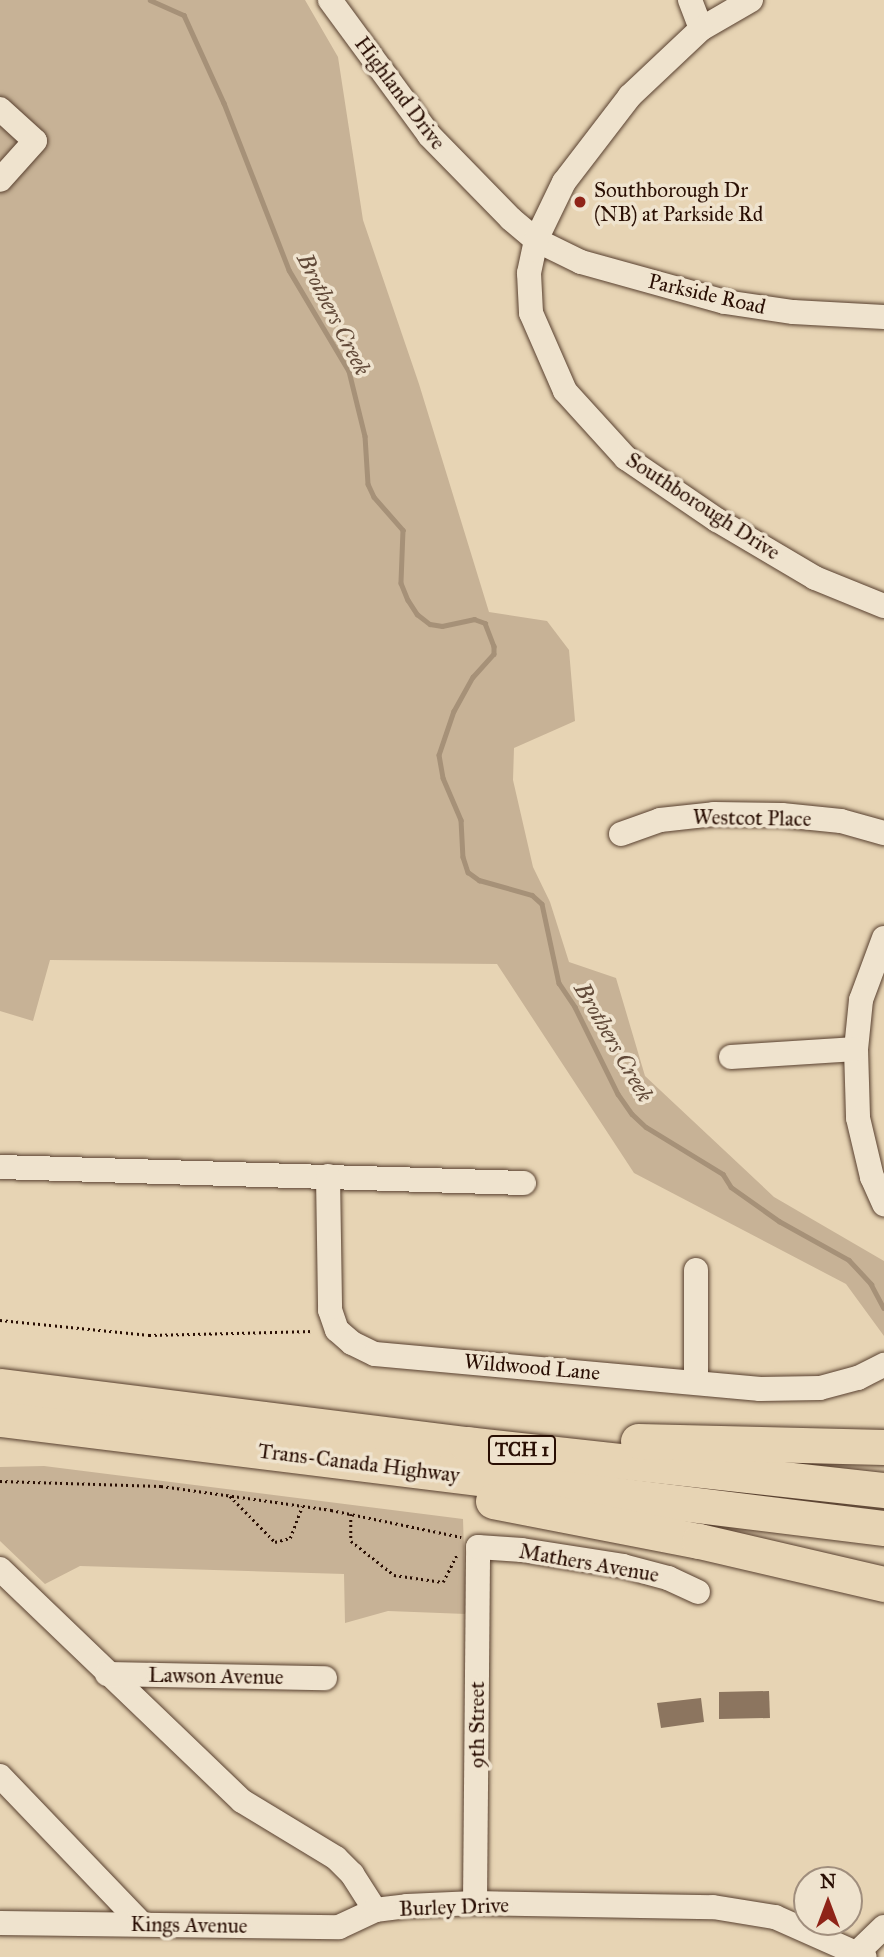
<!DOCTYPE html>
<html>
<head>
<meta charset="utf-8">
<style>
	body { margin:0 }
	#map { position:relative; width:884px; height:1957px; overflow:hidden; background:#e7d4b4; font-family:"IM FELL Great Primer",serif }
	div>[style] { position:absolute }
	.green>* { inset:0; background:#c7b296 }
	.stream>* { height:4.5px; margin:-2.25px; padding:0 2.25px; transform-origin:2.25px; border-radius:2.25px; background:#a69178 }
	.building>* { inset:0; background:#8c755f }
	.path>* { height:2.5px; margin-top:-1.25px; transform-origin:0; background:repeating-linear-gradient(90deg,#290e03 0 2px,transparent 0 5.5px) }
	.roads { filter:drop-shadow(0 0 2px #58402f) drop-shadow(0 0 2px #58402f) }
	.minor>* { height:24px; margin:-12px; padding:0 12px; transform-origin:12px; border-radius:12px; background:#efe3ce }
	.highway>* { height:35px; margin:-17.5px; padding:0 17.5px; transform-origin:17.5px; border-radius:17.5px; background:#e7d4b4 }
	.dots>* { width:19px; height:19px; translate:-50% -50%; box-sizing:border-box; border:4px solid #efe3ce; border-radius:50% }
	span { translate:-50% -50%; white-space:nowrap; text-align:center; line-height:1.15; -webkit-text-stroke:7px #efe3ce; paint-order:stroke }
	.shield-label span { padding:2px 5px; background:#efe3ce; border:2px solid; border-radius:5px; -webkit-text-stroke-width:0 }
	.shield-label { font-size:19px; color:#290e03; font-weight:700 }
	.street-label { font-size:21px; color:#290e03 }
	.poi-label { font-size:21px; color:#290e03 }
	.left { translate:0 -50%; text-align:left }
	.water-label { font-size:23px; color:#614938; font-style:italic }
	.north { position:absolute; left:793px; top:1866px; width:70px; height:70px; box-sizing:border-box; background:#efe3ce; border:2px solid #a08e7d; border-radius:50%; rotate:0deg; font-size:19px; font-weight:700; line-height:28px; text-align:center; color:#290e03 }
	.north::after { content:''; display:block; margin:auto; width:24px; height:32px; background:#8f2418; clip-path:polygon(50% 0,100% 100%,50% 72%,0 100%) }
</style>
</head>
<body>
<div id="map">
	<div class="green">
		<i style="clip-path:polygon(0 0,305px 0,338px 57px,363px 220px,419px 384px,489px 612px,547px 621px,569px 650px,575px 721px,514px 748px,513px 780px,533px 867px,550px 902px,569px 962px,616px 978px,645px 1076px,774px 1197px,884px 1261px,884px 1336px,846px 1284px,634px 1173px,497px 964px,50px 960px,33px 1021px,0 1011px)"></i>
		<i style="clip-path:polygon(44px 1466px,463px 1519px,466px 1614px,388px 1611px,345px 1623px,344px 1574px,80px 1566px,45px 1584px,0 1541px,0 1467px)"></i>
	</div>
	<div class="stream">
		<i style="left:150px;top:0;width:37px;rotate:24deg"></i>
		<i style="left:184px;top:15px;width:97px;rotate:65.6deg"></i>
		<i style="left:224px;top:103px;width:179px;rotate:68.7deg"></i>
		<i style="left:289px;top:270px;width:117px;rotate:59.3deg"></i>
		<i style="left:349px;top:371px;width:67px;rotate:76.2deg"></i>
		<i style="left:365px;top:436px;width:48px;rotate:86.4deg"></i>
		<i style="left:368px;top:484px;width:14px;rotate:65deg"></i>
		<i style="left:374px;top:497px;width:44px;rotate:48.7deg"></i>
		<i style="left:403px;top:530px;width:53px;rotate:92.2deg"></i>
		<i style="left:401px;top:583px;width:18px;rotate:68deg"></i>
		<i style="left:408px;top:600px;width:17px;rotate:57deg"></i>
		<i style="left:417px;top:614px;width:16px;rotate:38deg"></i>
		<i style="left:430px;top:624px;width:12px;rotate:9deg"></i>
		<i style="left:442px;top:626px;width:33px;rotate:-12deg"></i>
		<i style="left:474px;top:619px;width:12px;rotate:20deg"></i>
		<i style="left:485px;top:623px;width:25px;rotate:69deg"></i>
		<i style="left:494px;top:646px;width:8px;rotate:90deg"></i>
		<i style="left:494px;top:654px;width:31px;rotate:132deg"></i>
		<i style="left:473px;top:677px;width:39px;rotate:119deg"></i>
		<i style="left:454px;top:711px;width:46px;rotate:108.8deg"></i>
		<i style="left:439px;top:755px;width:23px;rotate:80deg"></i>
		<i style="left:443px;top:778px;width:46px;rotate:66.8deg"></i>
		<i style="left:461px;top:820px;width:37px;rotate:87deg"></i>
		<i style="left:463px;top:857px;width:16px;rotate:72deg"></i>
		<i style="left:468px;top:872px;width:14px;rotate:36deg"></i>
		<i style="left:479px;top:880px;width:55px;rotate:15.8deg"></i>
		<i style="left:532px;top:895px;width:13px;rotate:42deg"></i>
		<i style="left:542px;top:904px;width:81px;rotate:77.9deg"></i>
		<i style="left:559px;top:983px;width:29px;rotate:56deg"></i>
		<i style="left:575px;top:1007px;width:97px;rotate:63.7deg"></i>
		<i style="left:618px;top:1094px;width:24px;rotate:55deg"></i>
		<i style="left:632px;top:1114px;width:19px;rotate:43deg"></i>
		<i style="left:646px;top:1127px;width:90px;rotate:31.4deg"></i>
		<i style="left:723px;top:1174px;width:15px;rotate:58deg"></i>
		<i style="left:731px;top:1187px;width:59px;rotate:35.3deg"></i>
		<i style="left:779px;top:1221px;width:80px;rotate:29.1deg"></i>
		<i style="left:849px;top:1260px;width:33px;rotate:47deg"></i>
		<i style="left:871px;top:1284px;width:27px;rotate:62deg"></i>
	</div>
	<div class="building">
		<i style="clip-path:polygon(769px 1691px,770px 1718px,719px 1719px,719px 1692px)"></i>
		<i style="clip-path:polygon(701px 1698px,704px 1722px,661px 1728px,657px 1703px)"></i>
	</div>
	<div class="path">
		<i style="left:0;top:1320px;width:150px;rotate:5.7deg"></i>
		<i style="left:149px;top:1335px;width:165px;rotate:-1.4deg"></i>
		<i style="left:0;top:1481px;width:161px;rotate:1.8deg"></i>
		<i style="left:161px;top:1486px;width:172px;rotate:8deg"></i>
		<i style="left:331px;top:1510px;width:133px;rotate:11.7deg"></i>
		<i style="left:230px;top:1496px;width:64px;rotate:45.6deg"></i>
		<i style="left:275px;top:1542px;width:16px;rotate:-15deg"></i>
		<i style="left:290px;top:1538px;width:34px;rotate:-69deg"></i>
		<i style="left:351px;top:1514px;width:27px;rotate:90deg"></i>
		<i style="left:351px;top:1541px;width:55px;rotate:38.3deg"></i>
		<i style="left:394px;top:1575px;width:49px;rotate:8.1deg"></i>
		<i style="left:443px;top:1582px;width:31px;rotate:-63deg"></i>
	</div>
	<div class="roads">
		<div class="minor">
			<i style="left:330px;top:0;width:167px;rotate:53.7deg"></i>
			<i style="left:429px;top:135px;width:117px;rotate:45.7deg"></i>
			<i style="left:511px;top:219px;width:33px;rotate:40deg"></i>
			<i style="left:536px;top:240px;width:50px;rotate:26.1deg"></i>
			<i style="left:581px;top:262px;width:149px;rotate:15.5deg"></i>
			<i style="left:725px;top:302px;width:69px;rotate:8.4deg"></i>
			<i style="left:793px;top:312px;width:91px;rotate:3.1deg"></i>
			<i style="left:690px;top:0;width:31px;rotate:69deg"></i>
			<i style="left:751px;top:0;width:58px;rotate:149.9deg"></i>
			<i style="left:701px;top:29px;width:98px;rotate:136.7deg"></i>
			<i style="left:630px;top:96px;width:108px;rotate:127.5deg"></i>
			<i style="left:564px;top:182px;width:64px;rotate:115.8deg"></i>
			<i style="left:536px;top:240px;width:34px;rotate:102deg"></i>
			<i style="left:529px;top:273px;width:40px;rotate:87.1deg"></i>
			<i style="left:531px;top:313px;width:85px;rotate:66.4deg"></i>
			<i style="left:565px;top:391px;width:91px;rotate:47.7deg"></i>
			<i style="left:626px;top:458px;width:110px;rotate:34.3deg"></i>
			<i style="left:717px;top:520px;width:114px;rotate:30.6deg"></i>
			<i style="left:815px;top:578px;width:74px;rotate:22.1deg"></i>
			<i style="left:0;top:109px;width:47px;rotate:42.4deg"></i>
			<i style="left:35px;top:141px;width:52px;rotate:131.9deg"></i>
			<i style="left:621px;top:834px;width:41px;rotate:-19.7deg"></i>
			<i style="left:660px;top:820px;width:54px;rotate:-6.3deg"></i>
			<i style="left:714px;top:814px;width:68px;rotate:0.8deg"></i>
			<i style="left:782px;top:815px;width:59px;rotate:5.8deg"></i>
			<i style="left:841px;top:821px;width:45px;rotate:15.6deg"></i>
			<i style="left:884px;top:938px;width:66px;rotate:110.4deg"></i>
			<i style="left:861px;top:1000px;width:49px;rotate:95.8deg"></i>
			<i style="left:856px;top:1049px;width:69px;rotate:88.3deg"></i>
			<i style="left:858px;top:1118px;width:61px;rotate:76.7deg"></i>
			<i style="left:872px;top:1177px;width:30px;rotate:66deg"></i>
			<i style="left:731px;top:1057px;width:125px;rotate:-3.7deg"></i>
			<i style="left:0;top:1167px;width:524px;rotate:1.75deg"></i>
			<i style="left:328px;top:1176px;width:134px;rotate:89.1deg"></i>
			<i style="left:330px;top:1310px;width:21px;rotate:71deg"></i>
			<i style="left:337px;top:1330px;width:20px;rotate:41deg"></i>
			<i style="left:352px;top:1343px;width:25px;rotate:26deg"></i>
			<i style="left:375px;top:1354px;width:387px;rotate:5.2deg"></i>
			<i style="left:760px;top:1389px;width:60px;rotate:-1deg"></i>
			<i style="left:820px;top:1388px;width:39px;rotate:-15deg"></i>
			<i style="left:858px;top:1378px;width:29px;rotate:-27deg"></i>
			<i style="left:696px;top:1382px;width:112px;rotate:-90deg"></i>
			<i style="left:0;top:1569px;width:335px;rotate:43.8deg"></i>
			<i style="left:242px;top:1801px;width:110px;rotate:31.2deg"></i>
			<i style="left:336px;top:1858px;width:23px;rotate:45deg"></i>
			<i style="left:352px;top:1874px;width:43px;rotate:57.4deg"></i>
			<i style="left:107px;top:1674px;width:218px;rotate:1.1deg"></i>
			<i style="left:0;top:1776px;width:205px;rotate:46.2deg"></i>
			<i style="left:475px;top:1903px;width:356px;rotate:-89.5deg"></i>
			<i style="left:478px;top:1547px;width:44px;rotate:3.9deg"></i>
			<i style="left:522px;top:1550px;width:102px;rotate:9deg"></i>
			<i style="left:623px;top:1566px;width:47px;rotate:14.9deg"></i>
			<i style="left:668px;top:1578px;width:33px;rotate:25deg"></i>
			<i style="left:0;top:1923px;width:339px;rotate:0.7deg"></i>
			<i style="left:339px;top:1927px;width:40px;rotate:-25deg"></i>
			<i style="left:375px;top:1910px;width:32px;rotate:-7deg"></i>
			<i style="left:407px;top:1906px;width:68px;rotate:-2.5deg"></i>
			<i style="left:475px;top:1903px;width:238px;rotate:1deg"></i>
			<i style="left:713px;top:1907px;width:63px;rotate:9.2deg"></i>
			<i style="left:775px;top:1917px;width:98px;rotate:24deg"></i>
			<i style="left:858px;top:1952px;width:36px;rotate:-44deg"></i>
		</div>
		<div class="highway">
			<i style="left:0;top:1386px;width:470px;rotate:7.1deg"></i>
			<i style="left:466px;top:1444px;width:421px;rotate:6.3deg"></i>
			<i style="left:0;top:1419px;width:891px;rotate:7.03deg"></i>
			<i style="left:638px;top:1441px;width:246px;rotate:1.4deg"></i>
			<i style="left:493px;top:1501px;width:210px;rotate:11deg"></i>
			<i style="left:699px;top:1541px;width:190px;rotate:13.1deg"></i>
		</div>
	</div>
	<div class="dots">
		<i style="left:580px;top:202px;background:#8f2418"></i>
	</div>
	<div class="shield-label">
		<span style="left:522px;top:1450px">TCH 1</span>
	</div>
	<div class="street-label">
		<span style="left:400px;top:93px;rotate:53deg">Highland Drive</span>
		<span style="left:707px;top:294px;rotate:13deg">Parkside Road</span>
		<span style="left:703px;top:506px;rotate:33deg">Southborough Drive</span>
		<span style="left:752px;top:818px;rotate:1deg">Westcot Place</span>
		<span style="left:532px;top:1367px;rotate:5deg">Wildwood Lane</span>
		<span style="left:359px;top:1463px;rotate:7deg">Trans-Canada Highway</span>
		<span style="left:589px;top:1563px;rotate:10deg">Mathers Avenue</span>
		<span style="left:216px;top:1676px;rotate:1deg">Lawson Avenue</span>
		<span style="left:477px;top:1725px;rotate:-90deg">9th Street</span>
		<span style="left:454px;top:1907px;rotate:-2deg">Burley Drive</span>
		<span style="left:189px;top:1925px;rotate:1deg">Kings Avenue</span>
	</div>
	<div class="poi-label">
		<span class="left" style="left:594px;top:202px">Southborough Dr<br>(NB) at Parkside Rd</span>
	</div>
	<div class="water-label">
		<span style="left:334px;top:314px;rotate:63deg">Brothers Creek</span>
		<span style="left:614px;top:1042px;rotate:60deg">Brothers Creek</span>
	</div>
	<div class="north">N</div>
</div>
</body>
</html>
